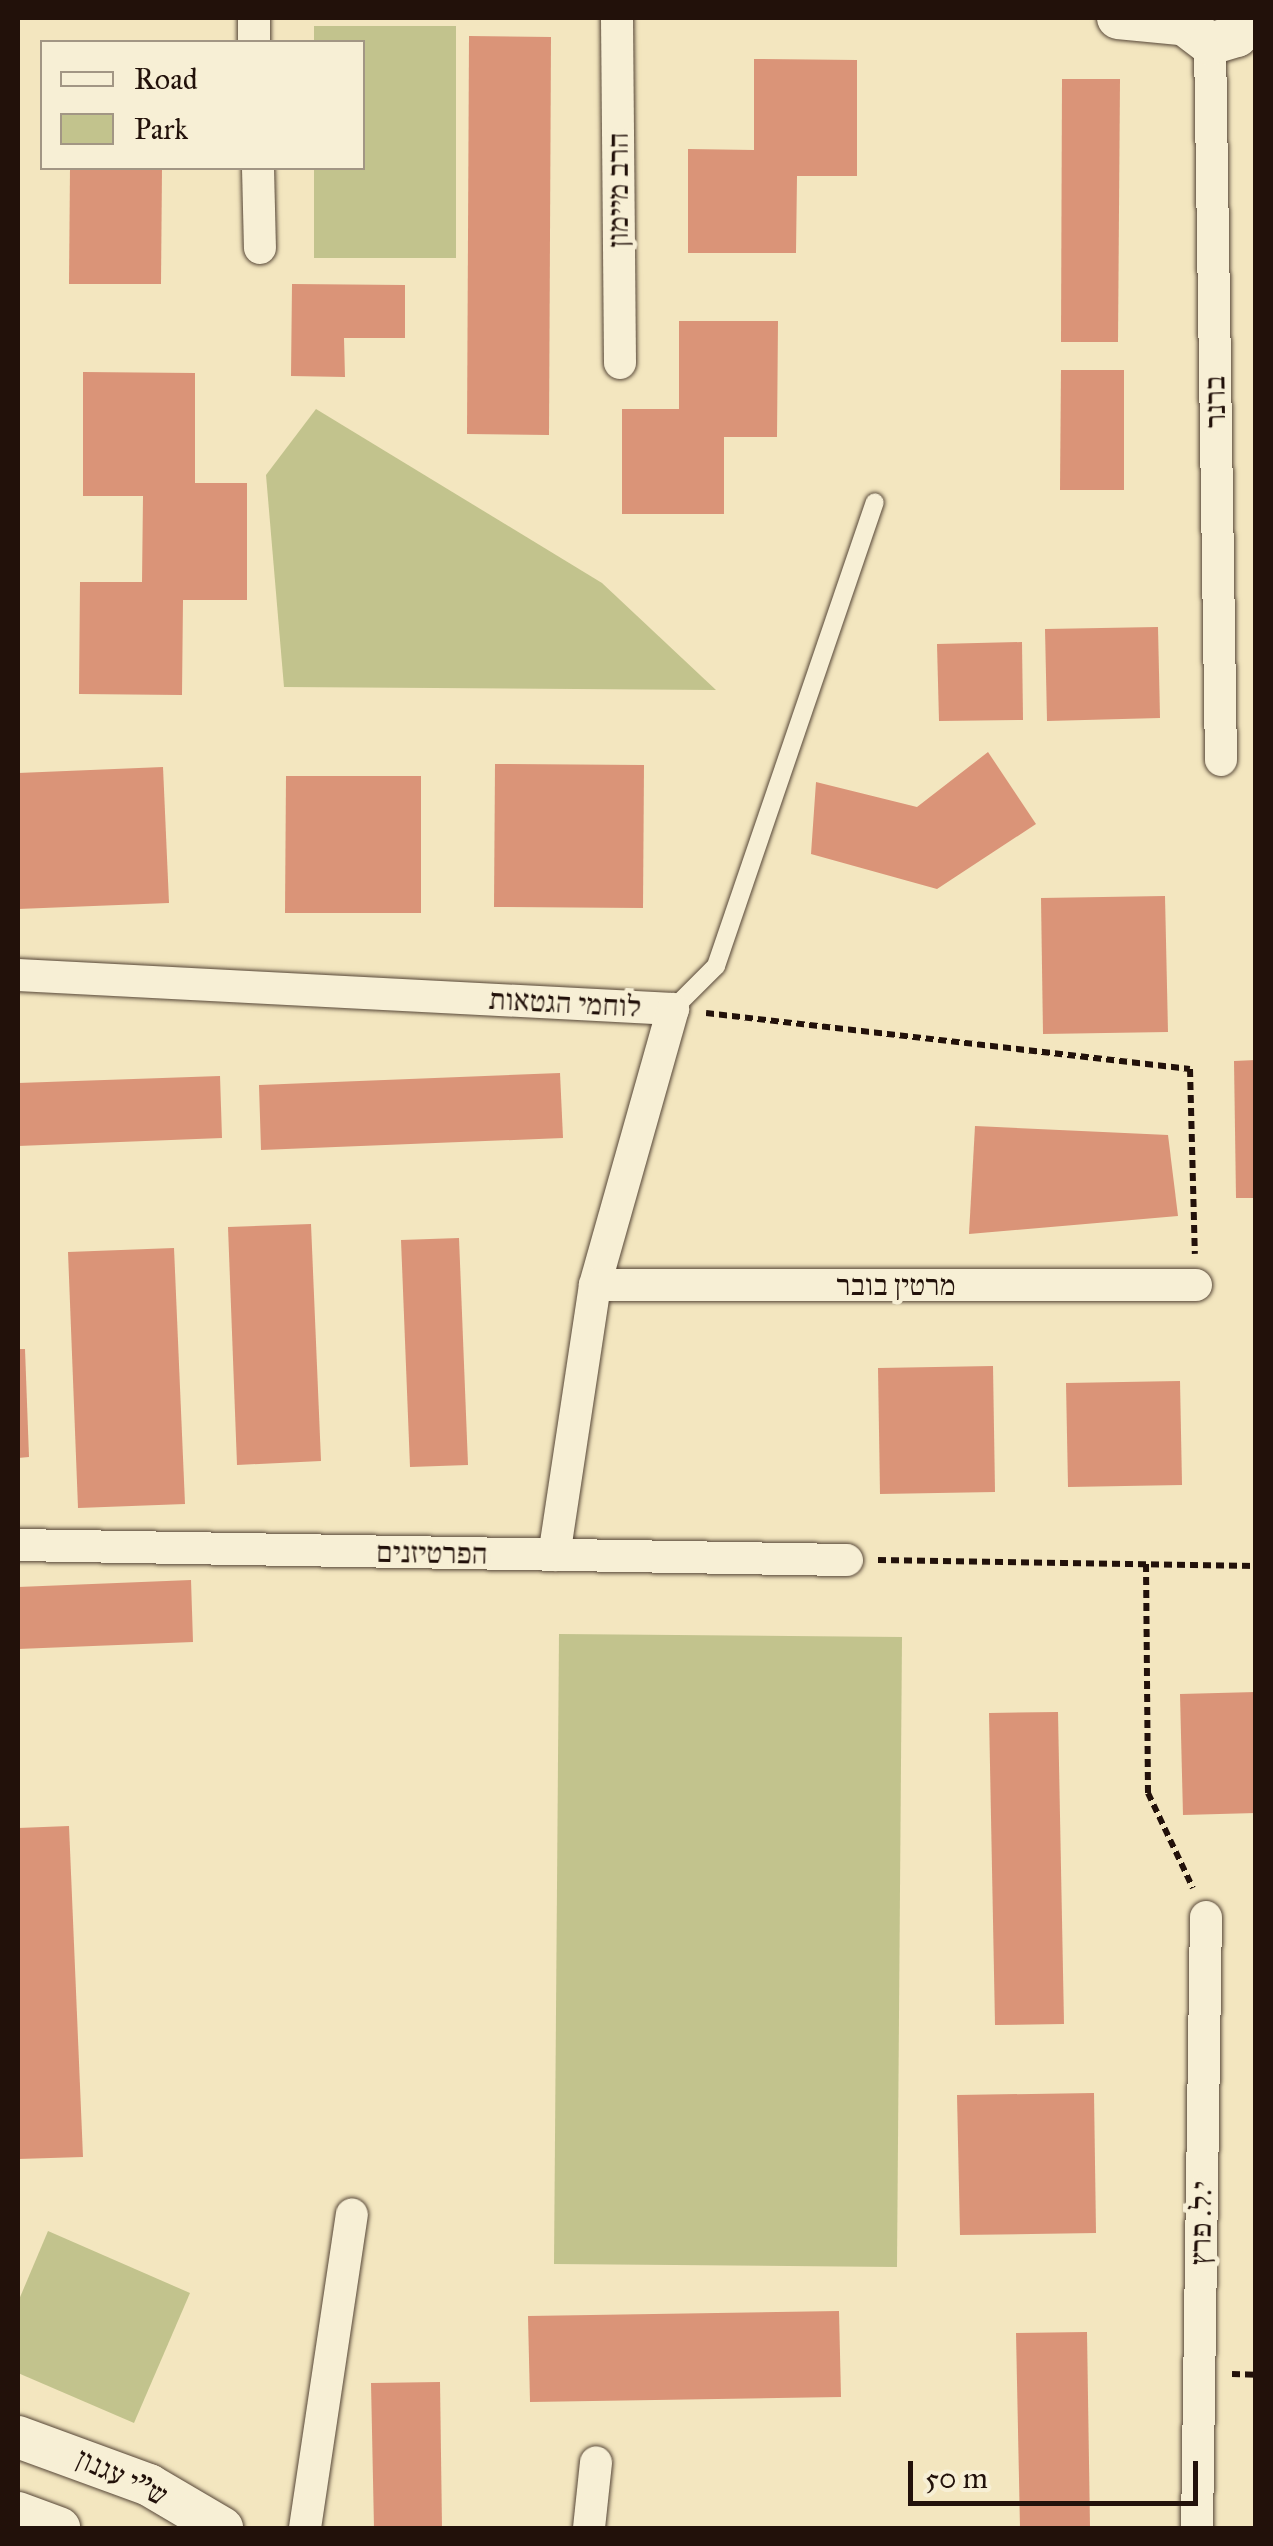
<!DOCTYPE html>
<html>
<head>
<meta charset="utf-8">
<style>
	body { margin:0 }
	#map { position:relative; width:1273px; height:2546px; overflow:hidden; background:#f3e6bf; font-family:"IM FELL Great Primer","Frank Ruhl Libre",serif }
	div>[style] { position:absolute }
	.green>* { inset:0; background:#c2c38d }
	.building>* { inset:0; background:#da9478 }
	.path>* { height:6px; margin-top:-3px; transform-origin:0; background:repeating-linear-gradient(90deg,#22110a 0 8px,transparent 0 13px) }
	.roads { filter:drop-shadow(0 0 2px #564637) drop-shadow(0 0 2px #564637) }
	.service>* { height:18px; margin:-9px; padding:0 9px; transform-origin:9px; border-radius:9px; background:#f7efd5 }
	.minor>* { height:32px; margin:-16px; padding:0 16px; transform-origin:16px; border-radius:16px; background:#f7efd5 }
	.tertiary>* { height:42px; margin:-21px; padding:0 21px; transform-origin:21px; border-radius:21px; background:#f7efd5 }
	span { translate:-50% -50%; white-space:nowrap; text-align:center; line-height:1.15; -webkit-text-stroke:9px #f7efd5; paint-order:stroke }
	.street-label { font-size:30px; color:#22110a }
	.frame { position:absolute; inset:0; border:20px solid #22110a; pointer-events:none }
	.legend { position:absolute; left:40px; top:40px; width:325px; height:130px; box-sizing:border-box; background:#f7efd5; border:2px solid #a29684; margin:0; padding:12px 18px; list-style:none; font-size:30px; color:#22110a }
	.legend li { display:flex; align-items:center; gap:20px; height:50px }
	.legend b { width:50px; border:2px solid #a29684 }
	.scale { position:absolute; left:908px; top:2461px; width:290px; height:45px; box-sizing:border-box; border:5px solid #22110a; border-top:0; padding-left:12px; font-size:30px; line-height:35px; white-space:nowrap; color:#22110a; -webkit-text-stroke:8px #f7efd5; paint-order:stroke }
</style>
</head>
<body>
<div id="map">
	<div class="green">
		<i style="clip-path:polygon(314px 26px,456px 26px,456px 258px,314px 258px,314px 168px,362px 168px,362px 42px,314px 42px)"></i>
		<i style="clip-path:polygon(316px 409px,602px 583px,716px 690px,284px 687px,266px 475px)"></i>
		<i style="clip-path:polygon(559px 1634px,902px 1637px,897px 2267px,554px 2264px)"></i>
		<i style="clip-path:polygon(48px 2231px,190px 2293px,134px 2423px,18px 2373px,18px 2302px)"></i>
	</div>
	<div class="building">
		<i style="clip-path:polygon(469px 36px,551px 37px,549px 435px,467px 434px)"></i>
		<i style="clip-path:polygon(754px 59px,857px 60px,857px 176px,797px 176px,796px 253px,688px 253px,688px 149px,754px 150px)"></i>
		<i style="clip-path:polygon(1062px 79px,1120px 79px,1118px 342px,1061px 342px)"></i>
		<i style="clip-path:polygon(70px 168px,162px 168px,161px 284px,69px 284px)"></i>
		<i style="clip-path:polygon(292px 284px,405px 285px,405px 338px,344px 338px,345px 377px,291px 376px)"></i>
		<i style="clip-path:polygon(679px 321px,778px 321px,777px 437px,724px 437px,724px 514px,622px 514px,622px 409px,679px 409px)"></i>
		<i style="clip-path:polygon(1061px 370px,1124px 370px,1124px 490px,1060px 490px)"></i>
		<i style="clip-path:polygon(83px 372px,195px 373px,195px 483px,247px 483px,247px 600px,183px 600px,182px 695px,79px 694px,80px 582px,142px 582px,143px 496px,83px 496px)"></i>
		<i style="clip-path:polygon(1158px 627px,1160px 718px,1047px 721px,1045px 629px)"></i>
		<i style="clip-path:polygon(1022px 642px,1023px 720px,939px 721px,937px 644px)"></i>
		<i style="clip-path:polygon(988px 752px,1036px 824px,937px 889px,811px 854px,816px 782px,917px 807px)"></i>
		<i style="clip-path:polygon(495px 764px,644px 765px,643px 908px,494px 907px)"></i>
		<i style="clip-path:polygon(163px 767px,169px 903px,18px 909px,18px 773px)"></i>
		<i style="clip-path:polygon(286px 776px,421px 776px,421px 913px,285px 913px)"></i>
		<i style="clip-path:polygon(1165px 896px,1168px 1032px,1043px 1034px,1041px 898px)"></i>
		<i style="clip-path:polygon(1256px 1060px,1256px 1198px,1236px 1198px,1234px 1061px)"></i>
		<i style="clip-path:polygon(560px 1073px,563px 1138px,261px 1150px,259px 1085px)"></i>
		<i style="clip-path:polygon(220px 1076px,222px 1138px,18px 1146px,18px 1083px)"></i>
		<i style="clip-path:polygon(975px 1126px,1168px 1135px,1178px 1216px,969px 1234px)"></i>
		<i style="clip-path:polygon(311px 1224px,321px 1461px,237px 1465px,228px 1227px)"></i>
		<i style="clip-path:polygon(459px 1238px,468px 1465px,410px 1467px,401px 1240px)"></i>
		<i style="clip-path:polygon(174px 1248px,185px 1504px,78px 1508px,68px 1252px)"></i>
		<i style="clip-path:polygon(18px 1349px,25px 1349px,29px 1457px,18px 1458px)"></i>
		<i style="clip-path:polygon(993px 1366px,995px 1492px,880px 1494px,878px 1368px)"></i>
		<i style="clip-path:polygon(1180px 1381px,1182px 1485px,1068px 1487px,1066px 1383px)"></i>
		<i style="clip-path:polygon(191px 1580px,193px 1642px,18px 1649px,18px 1587px)"></i>
		<i style="clip-path:polygon(1256px 1692px,1256px 1813px,1183px 1815px,1180px 1694px)"></i>
		<i style="clip-path:polygon(1058px 1712px,1064px 2024px,995px 2025px,989px 1713px)"></i>
		<i style="clip-path:polygon(69px 1826px,83px 2157px,18px 2159px,18px 1828px)"></i>
		<i style="clip-path:polygon(1094px 2093px,1096px 2233px,960px 2235px,957px 2095px)"></i>
		<i style="clip-path:polygon(839px 2311px,841px 2397px,530px 2402px,528px 2316px)"></i>
		<i style="clip-path:polygon(1087px 2332px,1090px 2528px,1020px 2528px,1016px 2333px)"></i>
		<i style="clip-path:polygon(440px 2382px,442px 2528px,374px 2528px,371px 2383px)"></i>
	</div>
	<div class="path">
		<i style="left:706px;top:1013px;width:487px;rotate:6.6deg"></i>
		<i style="left:1190px;top:1069px;width:185px;rotate:88.5deg"></i>
		<i style="left:878px;top:1560px;width:378px;rotate:0.9deg"></i>
		<i style="left:1146px;top:1564px;width:229px;rotate:89.5deg"></i>
		<i style="left:1148px;top:1793px;width:105px;rotate:64.7deg"></i>
		<i style="left:1232px;top:2374px;width:24px;rotate:2deg"></i>
	</div>
	<div class="roads">
		<div class="service">
			<i style="left:673px;top:1009px;width:61px;rotate:-45deg"></i>
			<i style="left:716px;top:966px;width:490px;rotate:-71.1deg"></i>
		</div>
		<div class="minor">
			<i style="left:254px;top:18px;width:24px;rotate:90deg"></i>
			<i style="left:617px;top:18px;width:345px;rotate:89.5deg"></i>
			<i style="left:1210px;top:44px;width:716px;rotate:89.12deg"></i>
			<i style="left:258px;top:168px;width:80px;rotate:88.6deg"></i>
			<i style="left:18px;top:975px;width:656px;rotate:2.97deg"></i>
			<i style="left:673px;top:1009px;width:287px;rotate:105.8deg"></i>
			<i style="left:595px;top:1285px;width:273px;rotate:98.6deg"></i>
			<i style="left:595px;top:1285px;width:601px"></i>
			<i style="left:18px;top:1545px;width:829px;rotate:1.04deg"></i>
			<i style="left:305px;top:2528px;width:317px;rotate:-81.5deg"></i>
			<i style="left:589px;top:2528px;width:66px;rotate:-83.9deg"></i>
			<i style="left:1197px;top:2528px;width:611px;rotate:-89.16deg"></i>
		</div>
		<div class="tertiary">
			<i style="left:1118px;top:18px;width:60px;rotate:5.7deg"></i>
			<i style="left:1176px;top:18px;width:43px;rotate:37.4deg"></i>
			<i style="left:1210px;top:44px;width:28px;rotate:-17deg"></i>
			<i style="left:1237px;top:36px;width:23px;rotate:-52deg"></i>
			<i style="left:18px;top:2437px;width:140px;rotate:20.1deg"></i>
			<i style="left:149px;top:2485px;width:85px;rotate:30.5deg"></i>
			<i style="left:18px;top:2513px;width:44px;rotate:20.1deg"></i>
		</div>
	</div>
	<div class="street-label">
		<span style="left:618px;top:190px;rotate:-90deg">הרב מיימון</span>
		<span style="left:1215px;top:402px;rotate:-91deg">ברנר</span>
		<span style="left:565px;top:1003px;rotate:3deg">לוחמי הגטאות</span>
		<span style="left:896px;top:1285px">מרטין בובר</span>
		<span style="left:432px;top:1553px;rotate:1deg">הפרטיזנים</span>
		<span style="left:1201px;top:2223px;rotate:-89deg">י.ל. פרץ</span>
		<span style="left:122px;top:2477px;rotate:25deg">ש"י עגנון</span>
	</div>
	<div class="frame"></div>
	<ul class="legend">
	<li><b style="height:12px;background:#f7efd5"></b>Road</li>
	<li><b style="height:28px;background:#c2c38d"></b>Park</li>
	</ul>
	<div class="scale">50 m</div>
</div>
</body>
</html>
